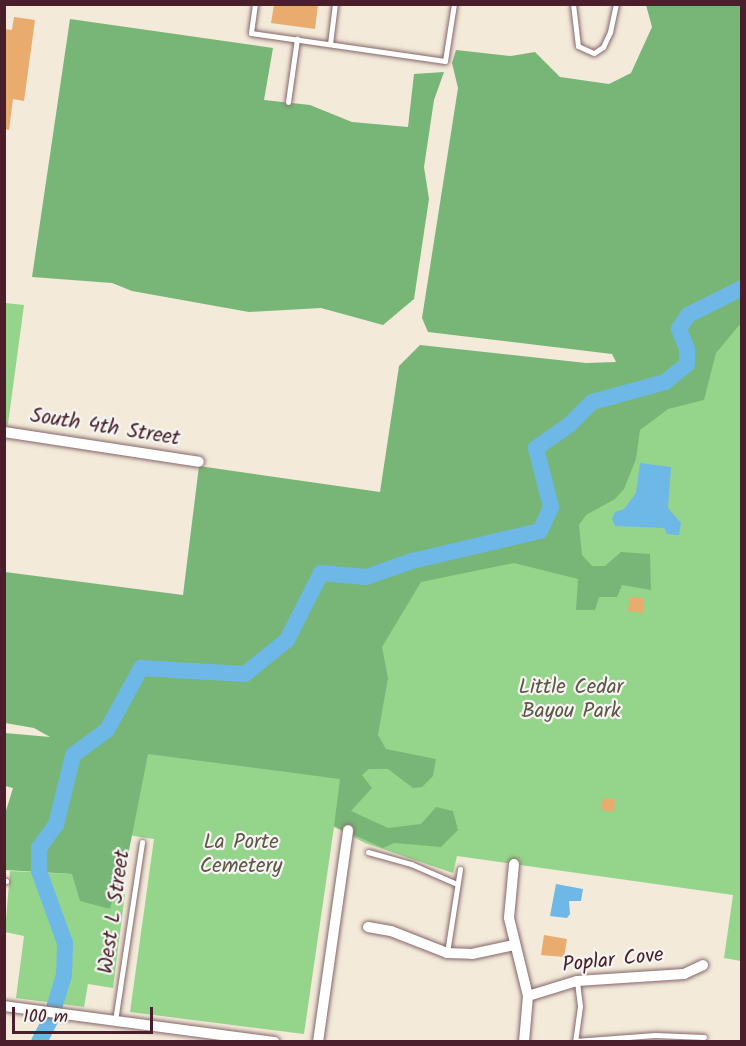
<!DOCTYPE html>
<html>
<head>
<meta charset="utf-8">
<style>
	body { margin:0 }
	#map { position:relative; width:746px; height:1046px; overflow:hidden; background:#f3eada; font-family:Kalam,sans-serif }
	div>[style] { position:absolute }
	.green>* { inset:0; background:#95d58b }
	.forest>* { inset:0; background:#78b677 }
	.water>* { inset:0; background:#6db8e6 }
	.river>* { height:16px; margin:-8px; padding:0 8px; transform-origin:8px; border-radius:8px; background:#6db8e6 }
	.building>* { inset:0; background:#eaab6f }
	.roads { filter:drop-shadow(0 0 2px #856668) drop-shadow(0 0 2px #856668) }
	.lane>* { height:5px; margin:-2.5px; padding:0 2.5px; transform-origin:2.5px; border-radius:2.5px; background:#fff }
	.street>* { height:10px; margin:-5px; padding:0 5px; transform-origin:5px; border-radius:5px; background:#fff }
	span { translate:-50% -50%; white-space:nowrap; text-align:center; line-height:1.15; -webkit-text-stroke:4.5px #f6f6f2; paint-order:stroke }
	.street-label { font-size:21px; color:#4a1f2b }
	.park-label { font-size:21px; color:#605648 }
	.frame { position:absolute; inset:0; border:6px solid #4a1f2b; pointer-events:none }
	.scale { position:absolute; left:12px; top:1007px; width:141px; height:27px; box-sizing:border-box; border:3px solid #4a1f2b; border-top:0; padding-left:8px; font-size:18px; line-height:21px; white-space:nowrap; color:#4a1f2b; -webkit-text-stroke:4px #f6f6f2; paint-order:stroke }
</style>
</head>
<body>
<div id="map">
	<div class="green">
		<i style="clip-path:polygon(741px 288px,741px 961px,724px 958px,733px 895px,457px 856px,453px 873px,365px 843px,334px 827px,304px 1034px,130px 1012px,154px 839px,121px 834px,135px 732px,364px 614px)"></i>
		<i style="clip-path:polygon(5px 303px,24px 305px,8px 424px,5px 428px)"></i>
		<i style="clip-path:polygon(10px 871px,72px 874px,109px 909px,113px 898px,125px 894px,113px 988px,88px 984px,84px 1007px,16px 998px,24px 936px,5px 932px)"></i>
	</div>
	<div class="forest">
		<i style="clip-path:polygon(646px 5px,741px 5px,741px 323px,716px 353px,704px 400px,668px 409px,640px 430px,636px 459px,624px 489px,615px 499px,586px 515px,579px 525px,582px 555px,592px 566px,605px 566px,621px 552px,650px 554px,651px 590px,622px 585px,617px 597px,599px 597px,595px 610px,576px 610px,578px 579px,514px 563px,421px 582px,382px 647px,388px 678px,378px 735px,386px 749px,436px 759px,433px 776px,422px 787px,413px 788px,388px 769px,369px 769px,362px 775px,372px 788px,351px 811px,388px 828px,421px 824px,436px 807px,453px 811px,458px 830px,441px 847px,394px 843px,383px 848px,334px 826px,340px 779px,148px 754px,120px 896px,113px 898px,110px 909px,80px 901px,72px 874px,5px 870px,4px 817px,13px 788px,5px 786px,5px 733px,50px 737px,34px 728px,5px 723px,5px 572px,183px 595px,199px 466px,380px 492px,399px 366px,420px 345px,586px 363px,616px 362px,612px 354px,428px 332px,422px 318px,458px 88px,452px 63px,456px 50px,511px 56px,535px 52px,560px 77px,609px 84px,631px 73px,652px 27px)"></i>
		<i style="clip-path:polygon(70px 19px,273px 48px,264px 100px,310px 105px,352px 122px,408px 127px,414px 74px,444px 72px,434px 100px,424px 167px,429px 199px,414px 299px,383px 325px,321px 308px,249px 312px,132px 291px,112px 283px,32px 277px)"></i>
	</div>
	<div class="water">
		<i style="clip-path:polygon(640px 463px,671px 467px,668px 508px,681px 523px,679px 535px,667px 534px,664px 528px,615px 526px,612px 519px,615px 512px,624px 509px,636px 493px)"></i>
		<i style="clip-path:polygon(556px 884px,583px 889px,581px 901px,569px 901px,570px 914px,567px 918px,550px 916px)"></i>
	</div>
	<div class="river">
		<i style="left:39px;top:1042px;width:27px;rotate:-63deg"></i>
		<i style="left:51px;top:1018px;width:45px;rotate:-73.2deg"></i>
		<i style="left:64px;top:975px;width:32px;rotate:-88deg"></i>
		<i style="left:65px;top:943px;width:77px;rotate:-109.9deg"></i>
		<i style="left:39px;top:871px;width:23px;rotate:-90deg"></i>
		<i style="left:39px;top:848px;width:29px;rotate:-54deg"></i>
		<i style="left:56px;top:825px;width:72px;rotate:-76.3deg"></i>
		<i style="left:73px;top:755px;width:42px;rotate:-36.3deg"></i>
		<i style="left:107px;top:730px;width:71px;rotate:-61.3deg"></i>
		<i style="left:141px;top:668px;width:104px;rotate:3.3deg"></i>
		<i style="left:245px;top:674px;width:54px;rotate:-39deg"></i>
		<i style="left:287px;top:640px;width:75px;rotate:-63.1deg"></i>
		<i style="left:321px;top:573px;width:45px;rotate:5.1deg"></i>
		<i style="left:366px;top:577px;width:49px;rotate:-19.2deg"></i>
		<i style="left:412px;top:561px;width:131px;rotate:-13.2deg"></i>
		<i style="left:540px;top:531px;width:26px;rotate:-65deg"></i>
		<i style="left:551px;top:507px;width:61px;rotate:-104.3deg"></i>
		<i style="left:536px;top:448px;width:40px;rotate:-34.9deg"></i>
		<i style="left:569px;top:425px;width:33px;rotate:-45deg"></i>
		<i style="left:592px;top:402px;width:76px;rotate:-15.3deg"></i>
		<i style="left:665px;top:382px;width:28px;rotate:-39deg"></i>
		<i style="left:687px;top:364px;width:15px;rotate:-90deg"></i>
		<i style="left:687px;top:349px;width:22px;rotate:-112deg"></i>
		<i style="left:679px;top:329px;width:17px;rotate:-57deg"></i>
		<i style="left:688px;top:315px;width:60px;rotate:-26.6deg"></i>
	</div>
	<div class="building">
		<i style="clip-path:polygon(274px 5px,318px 5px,315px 29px,271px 23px)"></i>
		<i style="clip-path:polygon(14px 17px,35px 20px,24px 101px,13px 99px,9px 130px,4px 129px,4px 29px,12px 30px)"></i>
		<i style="clip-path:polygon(630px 597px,644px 598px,643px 613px,628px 611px)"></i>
		<i style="clip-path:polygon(603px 798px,615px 799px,614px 812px,601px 810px)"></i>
		<i style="clip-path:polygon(544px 935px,567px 939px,564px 957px,541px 955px)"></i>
	</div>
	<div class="roads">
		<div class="lane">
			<i style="left:255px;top:4px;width:29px;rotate:98deg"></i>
			<i style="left:251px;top:33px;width:196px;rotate:8.2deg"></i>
			<i style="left:445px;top:61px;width:58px;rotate:-81deg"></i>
			<i style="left:573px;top:4px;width:42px;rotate:83.2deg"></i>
			<i style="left:578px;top:46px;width:17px;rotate:24deg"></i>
			<i style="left:594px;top:53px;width:11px;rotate:-34deg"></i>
			<i style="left:603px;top:47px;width:17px;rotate:-65deg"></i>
			<i style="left:610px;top:32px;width:29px;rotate:-78deg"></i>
			<i style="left:330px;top:44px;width:40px;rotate:-82.9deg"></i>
			<i style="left:288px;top:102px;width:64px;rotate:-81.9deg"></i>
			<i style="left:368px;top:852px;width:45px;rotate:15.6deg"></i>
			<i style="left:411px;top:864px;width:50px;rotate:23.5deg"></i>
			<i style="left:4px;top:881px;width:2px"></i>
			<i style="left:447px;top:953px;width:85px;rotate:-81.2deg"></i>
			<i style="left:115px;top:1021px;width:181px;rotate:-81.4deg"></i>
			<i style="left:575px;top:1041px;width:80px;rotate:-4.3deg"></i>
			<i style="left:655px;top:1035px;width:49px;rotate:2.3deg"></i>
			<i style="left:575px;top:1042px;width:36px;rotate:-82deg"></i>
			<i style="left:580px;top:1006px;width:25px;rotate:-97deg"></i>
		</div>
		<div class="street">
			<i style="left:4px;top:432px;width:197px;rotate:8.7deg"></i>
			<i style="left:514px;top:864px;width:54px;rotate:95.3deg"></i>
			<i style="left:509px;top:918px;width:80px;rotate:76.3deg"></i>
			<i style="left:528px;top:996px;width:46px;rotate:95deg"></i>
			<i style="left:368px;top:927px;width:23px;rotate:10deg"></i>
			<i style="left:391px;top:931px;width:60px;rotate:21.4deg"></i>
			<i style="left:447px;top:953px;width:25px;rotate:2deg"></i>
			<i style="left:472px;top:954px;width:43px;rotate:-12.1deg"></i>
			<i style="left:528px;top:996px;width:51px;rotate:-17deg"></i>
			<i style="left:577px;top:981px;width:107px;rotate:-3.7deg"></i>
			<i style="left:684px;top:974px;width:21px;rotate:-25deg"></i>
			<i style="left:4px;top:1006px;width:273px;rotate:7.6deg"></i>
			<i style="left:318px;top:1042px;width:214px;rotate:-81.9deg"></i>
		</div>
	</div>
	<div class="street-label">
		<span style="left:105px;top:428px;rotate:9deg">South 4th Street</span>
		<span style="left:115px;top:912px;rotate:-82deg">West L Street</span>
		<span style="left:613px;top:961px;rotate:-6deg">Poplar Cove</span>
	</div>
	<div class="park-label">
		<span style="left:571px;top:700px">Little Cedar<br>Bayou Park</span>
		<span style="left:241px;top:855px">La Porte<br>Cemetery</span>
	</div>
	<div class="frame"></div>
	<div class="scale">100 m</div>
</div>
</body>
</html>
